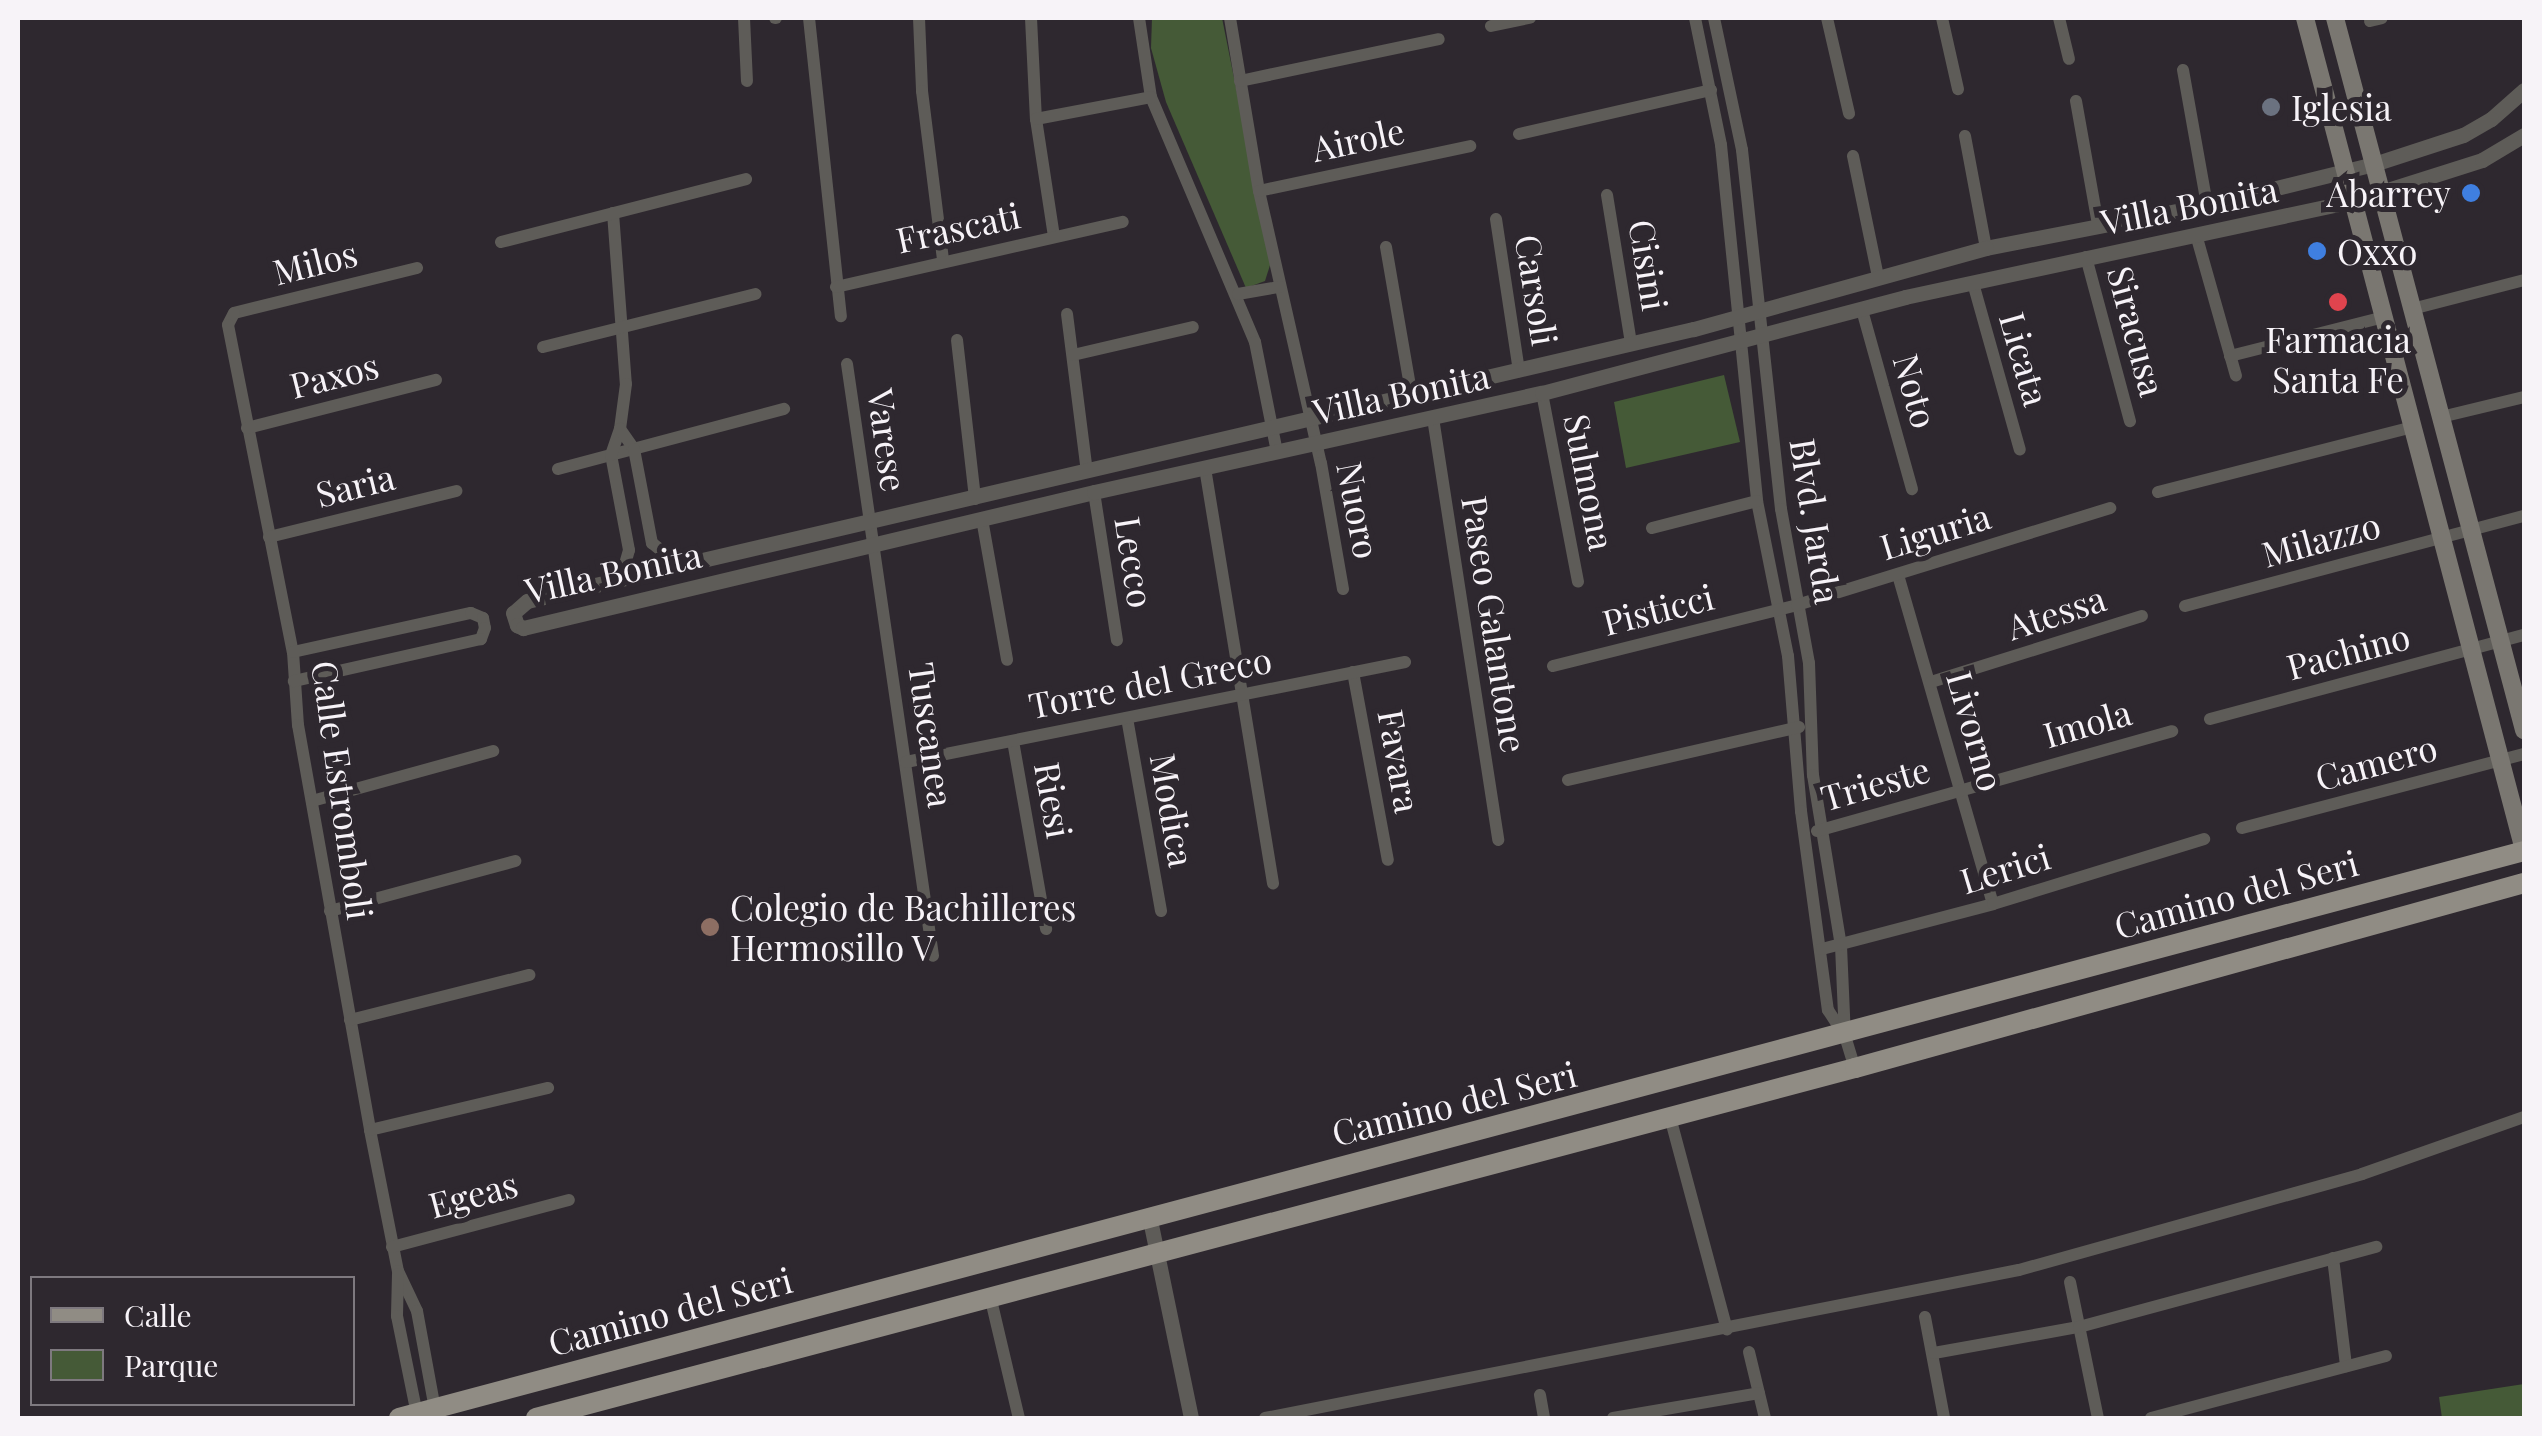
<!DOCTYPE html>
<html>
<head>
<meta charset="utf-8">
<style>
	body { margin:0 }
	#map { position:relative; width:2542px; height:1436px; overflow:hidden; background:#2e282f; font-family:"Playfair Display",serif }
	div>[style] { position:absolute }
	.green>* { inset:0; background:#455a37 }
	.minor>* { height:12px; margin:-6px; padding:0 6px; transform-origin:6px; border-radius:6px; background:#5e5c58 }
	.tertiary>* { height:15px; margin:-7.5px; padding:0 7.5px; transform-origin:7.5px; border-radius:7.5px; background:#5e5c58 }
	.secondary>* { height:18px; margin:-9px; padding:0 9px; transform-origin:9px; border-radius:9px; background:#7a7771 }
	.primary>* { height:20px; margin:-10px; padding:0 10px; transform-origin:10px; border-radius:10px; background:#908c84 }
	.dots>* { width:28px; height:28px; translate:-50% -50%; box-sizing:border-box; border:5px solid #2e282f; border-radius:50% }
	span { translate:-50% -50%; white-space:nowrap; text-align:center; line-height:1.15; -webkit-text-stroke:10px #2e282f; paint-order:stroke }
	.poi-label { font-size:35px; color:#f7f3f8 }
	.left { translate:0 -50%; text-align:left }
	.right { translate:-100% -50%; text-align:right }
	.street-label { font-size:35px; color:#f7f3f8 }
	.frame { position:absolute; inset:0; border:20px solid #f7f3f8; pointer-events:none }
	.legend { position:absolute; left:30px; top:1276px; width:325px; height:130px; box-sizing:border-box; background:#2e282f; border:2px solid #7e797f; margin:0; padding:12px 18px; list-style:none; font-size:30px; color:#f7f3f8 }
	.legend li { display:flex; align-items:center; gap:20px; height:50px }
	.legend b { width:50px; border:2px solid #7e797f }
</style>
</head>
<body>
<div id="map">
	<div class="green">
		<i style="clip-path:polygon(1152px 18px,1222px 18px,1271px 262px,1265px 281px,1246px 288px,1166px 102px,1151px 48px)"></i>
		<i style="clip-path:polygon(1724px 375px,1740px 442px,1626px 468px,1614px 402px)"></i>
		<i style="clip-path:polygon(2524px 1384px,2524px 1418px,2442px 1418px,2439px 1397px)"></i>
	</div>
	<div class="minor">
		<i style="left:744px;top:18px;width:63px;rotate:87.3deg"></i>
		<i style="left:775px;top:18px;width:1px"></i>
		<i style="left:809px;top:18px;width:300px;rotate:83.9deg"></i>
		<i style="left:919px;top:18px;width:73px;rotate:87.6deg"></i>
		<i style="left:922px;top:91px;width:170px;rotate:82.9deg"></i>
		<i style="left:1031px;top:18px;width:101px;rotate:87.2deg"></i>
		<i style="left:1036px;top:119px;width:119px;rotate:81.3deg"></i>
		<i style="left:1139px;top:18px;width:80px;rotate:81.4deg"></i>
		<i style="left:1151px;top:97px;width:266px;rotate:67deg"></i>
		<i style="left:1255px;top:342px;width:112px;rotate:78.7deg"></i>
		<i style="left:1230px;top:18px;width:175px;rotate:80.5deg"></i>
		<i style="left:1259px;top:191px;width:279px;rotate:77.2deg"></i>
		<i style="left:1321px;top:463px;width:128px;rotate:80.1deg"></i>
		<i style="left:1695px;top:18px;width:130px;rotate:78.4deg"></i>
		<i style="left:1721px;top:145px;width:358px;rotate:84.2deg"></i>
		<i style="left:1757px;top:501px;width:158px;rotate:78.7deg"></i>
		<i style="left:1788px;top:656px;width:156px;rotate:85.2deg"></i>
		<i style="left:1801px;top:811px;width:201px;rotate:82.3deg"></i>
		<i style="left:1828px;top:1010px;width:31px;rotate:57deg"></i>
		<i style="left:1845px;top:1036px;width:34px;rotate:73deg"></i>
		<i style="left:1714px;top:18px;width:135px;rotate:78deg"></i>
		<i style="left:1742px;top:150px;width:361px;rotate:83.8deg"></i>
		<i style="left:1781px;top:509px;width:157px;rotate:79.7deg"></i>
		<i style="left:1809px;top:663px;width:112px;rotate:88deg"></i>
		<i style="left:1813px;top:775px;width:173px;rotate:80.7deg"></i>
		<i style="left:1841px;top:946px;width:90px;rotate:87.5deg"></i>
		<i style="left:1827px;top:18px;width:98px;rotate:77deg"></i>
		<i style="left:1942px;top:18px;width:73px;rotate:77.3deg"></i>
		<i style="left:2059px;top:18px;width:42px;rotate:76.3deg"></i>
		<i style="left:2370px;top:21px;width:12px;rotate:-14deg"></i>
		<i style="left:1491px;top:26px;width:40px;rotate:-12deg"></i>
		<i style="left:2183px;top:70px;width:137px;rotate:79.9deg"></i>
		<i style="left:1240px;top:81px;width:203px;rotate:-11.9deg"></i>
		<i style="left:2076px;top:101px;width:126px;rotate:79.9deg"></i>
		<i style="left:1036px;top:119px;width:117px;rotate:-10.8deg"></i>
		<i style="left:1519px;top:134px;width:197px;rotate:-12.9deg"></i>
		<i style="left:1965px;top:136px;width:114px;rotate:79.4deg"></i>
		<i style="left:1853px;top:156px;width:124px;rotate:78.3deg"></i>
		<i style="left:1259px;top:191px;width:216px;rotate:-12deg"></i>
		<i style="left:1607px;top:195px;width:151px;rotate:80.8deg"></i>
		<i style="left:613px;top:213px;width:171px;rotate:85.7deg"></i>
		<i style="left:626px;top:384px;width:45px;rotate:97.6deg"></i>
		<i style="left:1496px;top:219px;width:154px;rotate:81.4deg"></i>
		<i style="left:2197px;top:238px;width:143px;rotate:74.2deg"></i>
		<i style="left:501px;top:242px;width:253px;rotate:-14.4deg"></i>
		<i style="left:1386px;top:247px;width:152px;rotate:80.2deg"></i>
		<i style="left:2086px;top:257px;width:170px;rotate:75deg"></i>
		<i style="left:417px;top:268px;width:188px;rotate:166.2deg"></i>
		<i style="left:234px;top:313px;width:13px;rotate:117deg"></i>
		<i style="left:228px;top:325px;width:333px;rotate:78.8deg"></i>
		<i style="left:293px;top:652px;width:73px;rotate:86.1deg"></i>
		<i style="left:298px;top:725px;width:411px;rotate:79.9deg"></i>
		<i style="left:370px;top:1130px;width:144px;rotate:78.8deg"></i>
		<i style="left:398px;top:1271px;width:44px;rotate:64.6deg"></i>
		<i style="left:417px;top:1311px;width:100px;rotate:79.6deg"></i>
		<i style="left:1973px;top:283px;width:173px;rotate:74.3deg"></i>
		<i style="left:836px;top:287px;width:294px;rotate:-12.8deg"></i>
		<i style="left:1238px;top:294px;width:42px;rotate:-9.7deg"></i>
		<i style="left:2412px;top:309px;width:116px;rotate:-14.5deg"></i>
		<i style="left:1862px;top:310px;width:186px;rotate:74.4deg"></i>
		<i style="left:1067px;top:314px;width:159px;rotate:82.8deg"></i>
		<i style="left:957px;top:340px;width:160px;rotate:83.5deg"></i>
		<i style="left:543px;top:347px;width:219px;rotate:-14deg"></i>
		<i style="left:1073px;top:355px;width:123px;rotate:-13.1deg"></i>
		<i style="left:2230px;top:356px;width:159px;rotate:-14.2deg"></i>
		<i style="left:847px;top:364px;width:598px;rotate:81.73deg"></i>
		<i style="left:1542px;top:393px;width:192px;rotate:79.2deg"></i>
		<i style="left:2441px;top:417px;width:85px;rotate:-13.5deg"></i>
		<i style="left:1433px;top:418px;width:427px;rotate:81.2deg"></i>
		<i style="left:247px;top:428px;width:195px;rotate:-14.3deg"></i>
		<i style="left:1205px;top:468px;width:421px;rotate:80.7deg"></i>
		<i style="left:558px;top:469px;width:234px;rotate:-14.9deg"></i>
		<i style="left:1094px;top:492px;width:150px;rotate:81.2deg"></i>
		<i style="left:2158px;top:492px;width:263px;rotate:-14.3deg"></i>
		<i style="left:982px;top:519px;width:143px;rotate:79.9deg"></i>
		<i style="left:1652px;top:528px;width:108px;rotate:-14.4deg"></i>
		<i style="left:269px;top:537px;width:193px;rotate:-13.8deg"></i>
		<i style="left:1898px;top:575px;width:342px;rotate:73.9deg"></i>
		<i style="left:621px;top:578px;width:29px;rotate:-74deg"></i>
		<i style="left:629px;top:550px;width:97px;rotate:-100.7deg"></i>
		<i style="left:611px;top:455px;width:28px;rotate:-71deg"></i>
		<i style="left:620px;top:429px;width:24px;rotate:55deg"></i>
		<i style="left:634px;top:449px;width:96px;rotate:79.2deg"></i>
		<i style="left:652px;top:543px;width:33px;rotate:39deg"></i>
		<i style="left:2185px;top:606px;width:351px;rotate:-14.9deg"></i>
		<i style="left:293px;top:652px;width:182px;rotate:-12.4deg"></i>
		<i style="left:471px;top:613px;width:13px;rotate:23deg"></i>
		<i style="left:483px;top:618px;width:10px;rotate:79deg"></i>
		<i style="left:485px;top:628px;width:12px;rotate:110deg"></i>
		<i style="left:481px;top:639px;width:192px;rotate:167.3deg"></i>
		<i style="left:1553px;top:666px;width:252px;rotate:-14deg"></i>
		<i style="left:1797px;top:605px;width:328px;rotate:-17.2deg"></i>
		<i style="left:1353px;top:672px;width:191px;rotate:79.5deg"></i>
		<i style="left:1931px;top:682px;width:221px;rotate:-17.4deg"></i>
		<i style="left:1127px;top:718px;width:196px;rotate:80deg"></i>
		<i style="left:2210px;top:719px;width:325px;rotate:-15deg"></i>
		<i style="left:1013px;top:741px;width:191px;rotate:80deg"></i>
		<i style="left:906px;top:762px;width:509px;rotate:-11.33deg"></i>
		<i style="left:1568px;top:780px;width:237px;rotate:-12.9deg"></i>
		<i style="left:312px;top:801px;width:188px;rotate:-15.4deg"></i>
		<i style="left:2242px;top:828px;width:292px;rotate:-14.7deg"></i>
		<i style="left:1817px;top:831px;width:369px;rotate:-15.7deg"></i>
		<i style="left:330px;top:911px;width:192px;rotate:-15.1deg"></i>
		<i style="left:1822px;top:949px;width:177px;rotate:-14.7deg"></i>
		<i style="left:1993px;top:904px;width:221px;rotate:-17.1deg"></i>
		<i style="left:350px;top:1020px;width:185px;rotate:-14.1deg"></i>
		<i style="left:1670px;top:1117px;width:220px;rotate:75deg"></i>
		<i style="left:370px;top:1130px;width:183px;rotate:-13.3deg"></i>
		<i style="left:392px;top:1247px;width:183px;rotate:-14.9deg"></i>
		<i style="left:2333px;top:1258px;width:109px;rotate:83.1deg"></i>
		<i style="left:398px;top:1274px;width:42px;rotate:91.4deg"></i>
		<i style="left:397px;top:1316px;width:100px;rotate:78.5deg"></i>
		<i style="left:2070px;top:1282px;width:139px;rotate:78.4deg"></i>
		<i style="left:991px;top:1300px;width:121px;rotate:76.7deg"></i>
		<i style="left:1925px;top:1317px;width:103px;rotate:79.3deg"></i>
		<i style="left:1749px;top:1352px;width:68px;rotate:76.4deg"></i>
		<i style="left:1934px;top:1353px;width:147px;rotate:-10.2deg"></i>
		<i style="left:2079px;top:1327px;width:308px;rotate:-15.1deg"></i>
		<i style="left:1540px;top:1395px;width:23px;rotate:80deg"></i>
		<i style="left:1265px;top:1418px;width:768px;rotate:-11.11deg"></i>
		<i style="left:2019px;top:1270px;width:356px;rotate:-15.6deg"></i>
		<i style="left:2362px;top:1174px;width:172px;rotate:-19.4deg"></i>
		<i style="left:1613px;top:1418px;width:148px;rotate:-9.7deg"></i>
		<i style="left:2151px;top:1418px;width:243px;rotate:-14.8deg"></i>
	</div>
	<div class="tertiary">
		<i style="left:2524px;top:90px;width:44px;rotate:138.7deg"></i>
		<i style="left:2491px;top:119px;width:32px;rotate:150deg"></i>
		<i style="left:2463px;top:135px;width:94px;rotate:162deg"></i>
		<i style="left:2374px;top:164px;width:172px;rotate:166.2deg"></i>
		<i style="left:2207px;top:205px;width:225px;rotate:169deg"></i>
		<i style="left:1986px;top:248px;width:304px;rotate:164.5deg"></i>
		<i style="left:1693px;top:329px;width:1197px;rotate:166.87deg"></i>
		<i style="left:527px;top:601px;width:18px;rotate:139deg"></i>
		<i style="left:513px;top:613px;width:13px;rotate:72deg"></i>
		<i style="left:517px;top:625px;width:7px;rotate:27deg"></i>
		<i style="left:523px;top:628px;width:587px;rotate:-13.4deg"></i>
		<i style="left:1094px;top:492px;width:459px;rotate:-12.5deg"></i>
		<i style="left:1542px;top:393px;width:375px;rotate:-14.8deg"></i>
		<i style="left:1905px;top:297px;width:458px;rotate:-12.1deg"></i>
		<i style="left:2353px;top:201px;width:135px;rotate:-17.6deg"></i>
		<i style="left:2482px;top:160px;width:49px;rotate:-30.8deg"></i>
		<i style="left:1149px;top:1215px;width:207px;rotate:78.3deg"></i>
	</div>
	<div class="secondary">
		<i style="left:2305px;top:18px;width:860px;rotate:75.25deg"></i>
		<i style="left:2335px;top:18px;width:737px;rotate:75.13deg"></i>
	</div>
	<div class="primary">
		<i style="left:399px;top:1418px;width:2199px;rotate:-14.94deg"></i>
		<i style="left:536px;top:1418px;width:1365px;rotate:-14.86deg"></i>
		<i style="left:1855px;top:1068px;width:694px;rotate:-15.46deg"></i>
	</div>
	<div class="dots">
		<i style="left:2271px;top:107px;background:#6b7280"></i>
		<i style="left:2471px;top:193px;background:#3f7fe0"></i>
		<i style="left:2317px;top:251px;background:#3f7fe0"></i>
		<i style="left:2338px;top:302px;background:#e0444e"></i>
		<i style="left:710px;top:927px;background:#8d6e63"></i>
	</div>
	<div class="poi-label">
		<span class="left" style="left:2291px;top:107px">Iglesia</span>
		<span class="right" style="left:2451px;top:193px">Abarrey</span>
		<span class="left" style="left:2337px;top:251px">Oxxo</span>
		<span style="left:2338px;top:359px">Farmacia<br>Santa Fe</span>
		<span class="left" style="left:730px;top:927px">Colegio de Bachilleres<br>Hermosillo V</span>
	</div>
	<div class="street-label">
		<span style="left:1358px;top:139px;rotate:-12deg">Airole</span>
		<span style="left:2189px;top:205px;rotate:-11deg">Villa Bonita</span>
		<span style="left:958px;top:227px;rotate:-12deg">Frascati</span>
		<span style="left:315px;top:262px;rotate:-14deg">Milos</span>
		<span style="left:1649px;top:265px;rotate:81deg">Cisini</span>
		<span style="left:1537px;top:290px;rotate:81deg">Carsoli</span>
		<span style="left:2137px;top:331px;rotate:75deg">Siracusa</span>
		<span style="left:2025px;top:359px;rotate:74deg">Licata</span>
		<span style="left:334px;top:375px;rotate:-14deg">Paxos</span>
		<span style="left:1916px;top:391px;rotate:74deg">Noto</span>
		<span style="left:1401px;top:393px;rotate:-12deg">Villa Bonita</span>
		<span style="left:888px;top:440px;rotate:82deg">Varese</span>
		<span style="left:1590px;top:482px;rotate:79deg">Sulmona</span>
		<span style="left:355px;top:485px;rotate:-14deg">Saria</span>
		<span style="left:1359px;top:510px;rotate:79deg">Nuoro</span>
		<span style="left:1816px;top:521px;rotate:81deg">Blvd. Jarda</span>
		<span style="left:1935px;top:531px;rotate:-17deg">Liguria</span>
		<span style="left:2321px;top:539px;rotate:-15deg">Milazzo</span>
		<span style="left:1135px;top:562px;rotate:81deg">Lecco</span>
		<span style="left:613px;top:572px;rotate:-12deg">Villa Bonita</span>
		<span style="left:1658px;top:609px;rotate:-14deg">Pisticci</span>
		<span style="left:2056px;top:612px;rotate:-18deg">Atessa</span>
		<span style="left:1495px;top:624px;rotate:81deg">Paseo Galantone</span>
		<span style="left:2348px;top:651px;rotate:-15deg">Pachino</span>
		<span style="left:1150px;top:682px;rotate:-11deg">Torre del Greco</span>
		<span style="left:2087px;top:723px;rotate:-16deg">Imola</span>
		<span style="left:1976px;top:731px;rotate:74deg">Livorno</span>
		<span style="left:932px;top:735px;rotate:82deg">Tuscanea</span>
		<span style="left:1400px;top:761px;rotate:80deg">Favara</span>
		<span style="left:2376px;top:762px;rotate:-15deg">Camero</span>
		<span style="left:1875px;top:783px;rotate:-16deg">Trieste</span>
		<span style="left:343px;top:790px;rotate:82deg">Calle Estromboli</span>
		<span style="left:1054px;top:800px;rotate:80deg">Riesi</span>
		<span style="left:1173px;top:810px;rotate:80deg">Modica</span>
		<span style="left:2005px;top:868px;rotate:-17deg">Lerici</span>
		<span style="left:2236px;top:894px;rotate:-15deg">Camino del Seri</span>
		<span style="left:1454px;top:1103px;rotate:-14deg">Camino del Seri</span>
		<span style="left:473px;top:1194px;rotate:-15deg">Egeas</span>
		<span style="left:670px;top:1311px;rotate:-15deg">Camino del Seri</span>
	</div>
	<div class="frame"></div>
	<ul class="legend">
	<li><b style="height:12px;background:#908c84"></b>Calle</li>
	<li><b style="height:28px;background:#455a37"></b>Parque</li>
	</ul>
</div>
</body>
</html>
